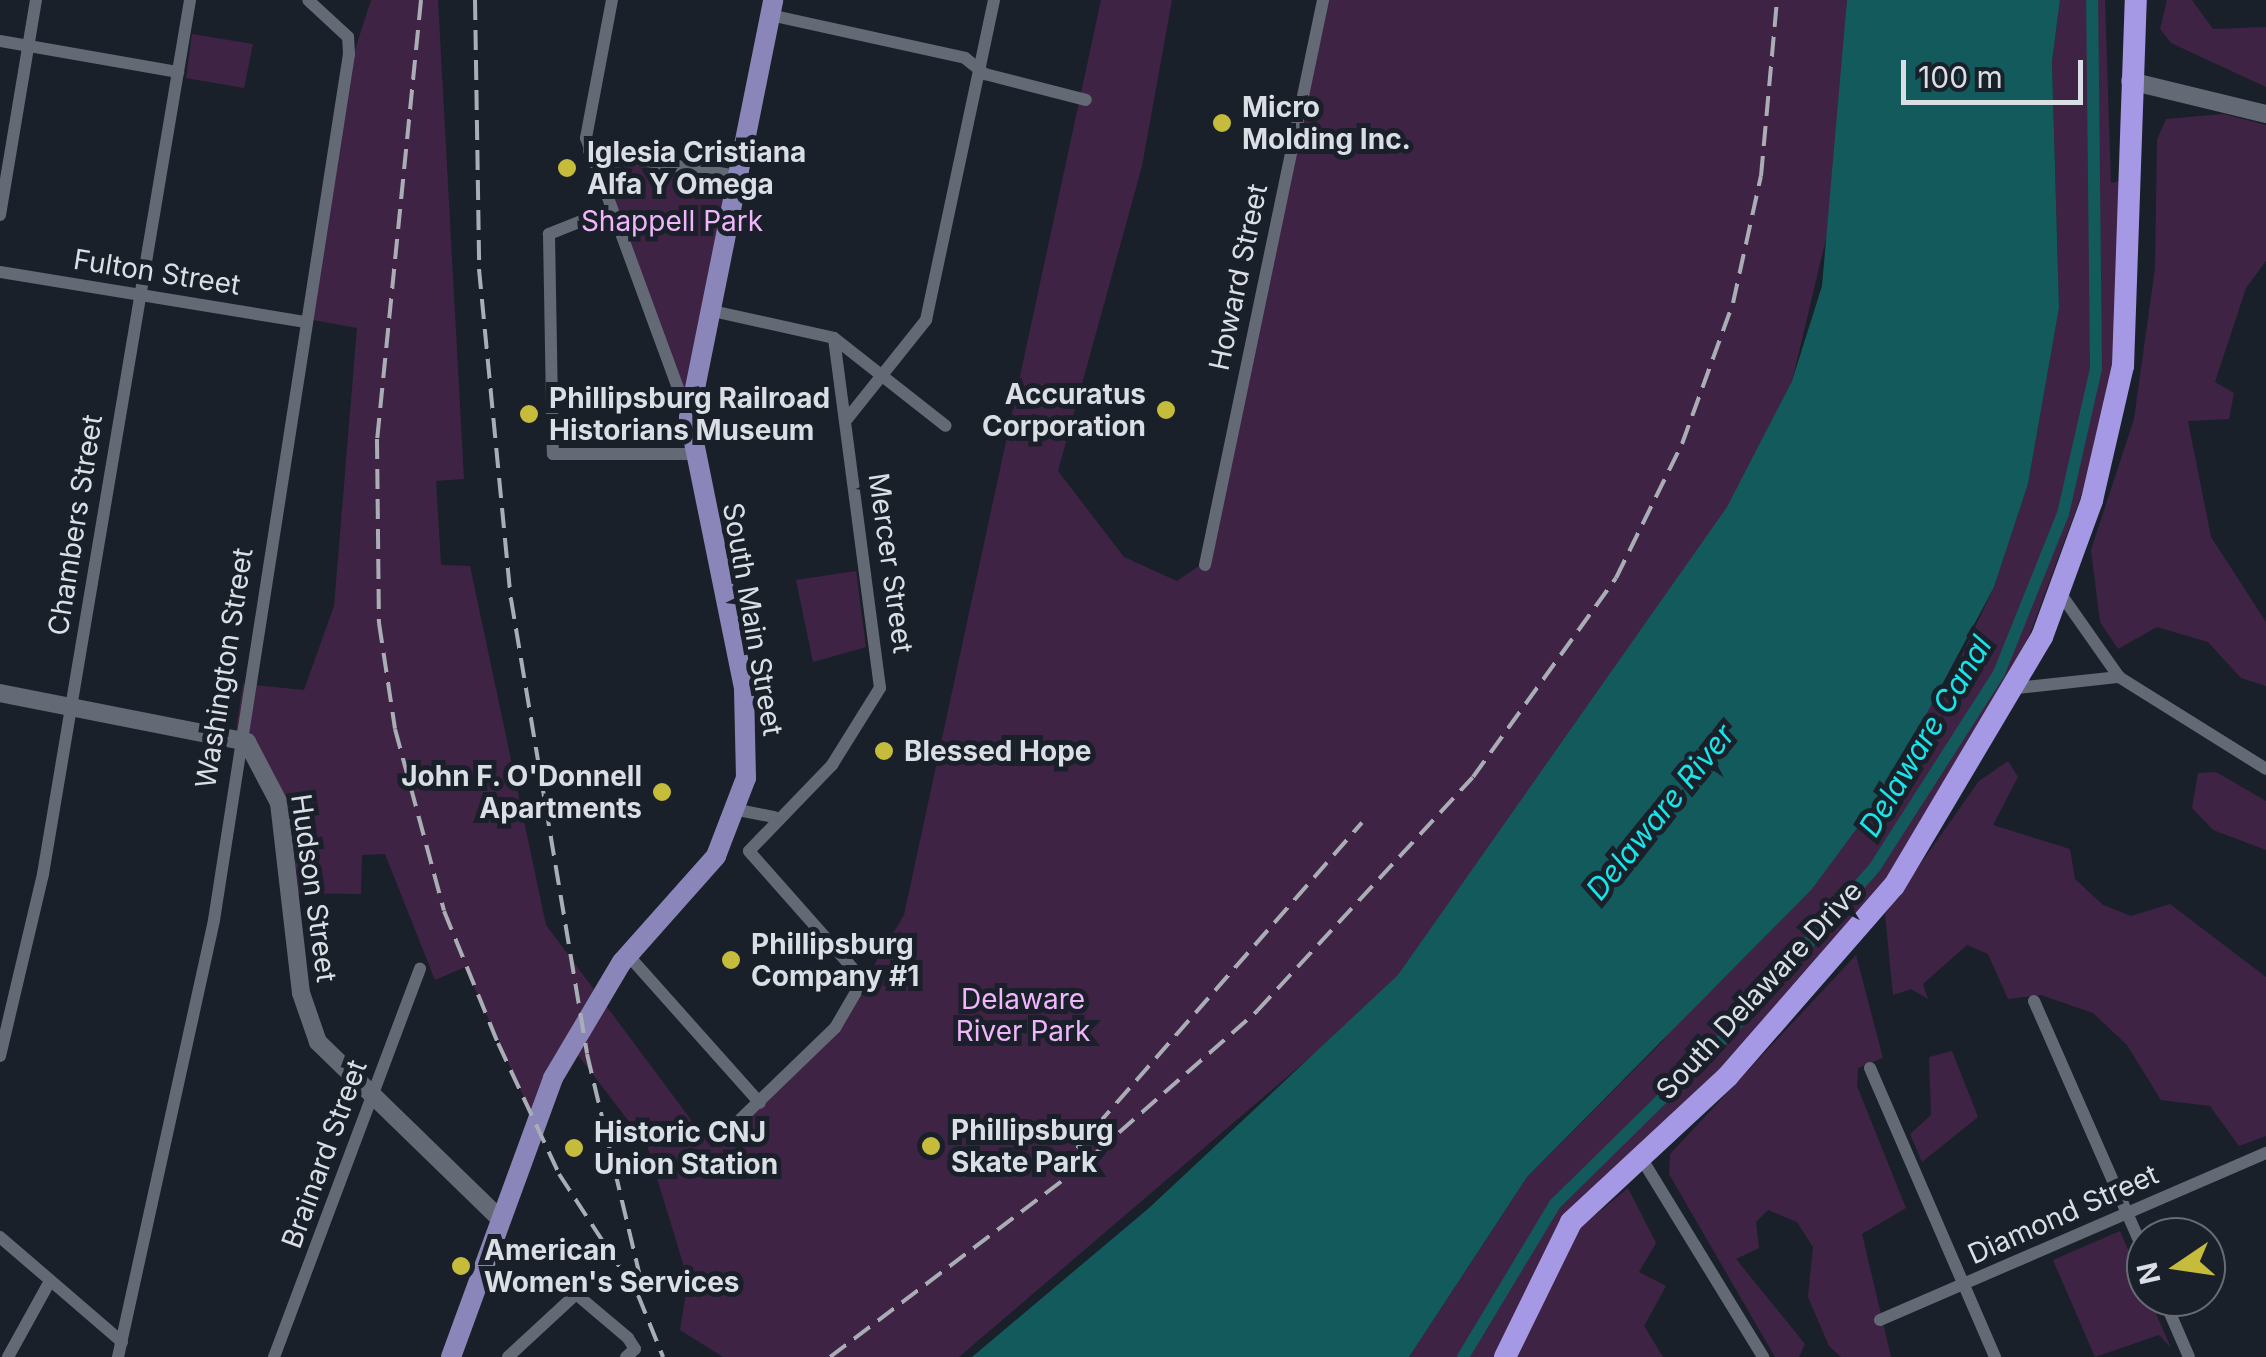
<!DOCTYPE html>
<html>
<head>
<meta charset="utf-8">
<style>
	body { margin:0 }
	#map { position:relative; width:2266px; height:1357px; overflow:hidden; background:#1a2029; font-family:Inter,sans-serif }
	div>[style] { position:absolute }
	.green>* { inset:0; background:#3f2344 }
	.water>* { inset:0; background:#135a5c }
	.canal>* { height:12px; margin:-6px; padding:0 6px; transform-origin:6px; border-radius:6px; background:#135a5c }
	.street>* { height:12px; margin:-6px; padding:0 6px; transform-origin:6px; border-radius:6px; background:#636a75 }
	.secondary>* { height:18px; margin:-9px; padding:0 9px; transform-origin:9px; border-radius:9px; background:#636a75 }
	.primary>* { height:20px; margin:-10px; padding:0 10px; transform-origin:10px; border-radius:10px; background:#8b86b9 }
	.highway>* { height:22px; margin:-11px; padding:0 11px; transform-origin:11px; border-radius:11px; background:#a599e6 }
	.rail>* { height:4px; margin-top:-2px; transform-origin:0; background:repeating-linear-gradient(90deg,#a9adb5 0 20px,transparent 0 30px) }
	.dots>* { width:28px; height:28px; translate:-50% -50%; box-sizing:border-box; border:5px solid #1a2029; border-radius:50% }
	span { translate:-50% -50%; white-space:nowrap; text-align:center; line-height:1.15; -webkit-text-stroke:10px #1a2029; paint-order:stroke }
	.poi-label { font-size:28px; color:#dadee5; font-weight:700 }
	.left { translate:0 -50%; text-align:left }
	.right { translate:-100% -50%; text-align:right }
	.park-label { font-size:28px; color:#f0b5fa }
	.street-label { font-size:28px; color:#dadee5 }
	.water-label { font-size:30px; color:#18e5ea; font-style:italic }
	.north { position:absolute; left:2126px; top:1217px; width:100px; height:100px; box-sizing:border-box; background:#1a2029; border:2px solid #676c74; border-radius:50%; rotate:257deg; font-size:28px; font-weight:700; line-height:40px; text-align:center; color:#dadee5 }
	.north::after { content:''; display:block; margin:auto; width:35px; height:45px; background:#c6bc3c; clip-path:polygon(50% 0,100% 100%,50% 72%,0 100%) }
	.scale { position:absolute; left:1901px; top:60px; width:182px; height:45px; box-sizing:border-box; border:5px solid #dadee5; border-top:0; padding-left:12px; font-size:30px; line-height:35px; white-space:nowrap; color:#dadee5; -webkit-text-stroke:8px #1a2029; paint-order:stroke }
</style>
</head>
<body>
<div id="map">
	<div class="green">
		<i style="clip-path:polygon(371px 0,438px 0,464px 479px,436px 481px,441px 565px,470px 566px,546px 925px,712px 1148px,840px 1022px,904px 915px,1101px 0,1172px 0,1142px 166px,1058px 471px,1124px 557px,1177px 581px,1212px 557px,1326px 0,1847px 0,1836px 197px,1792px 381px,1728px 507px,1445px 942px,959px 1357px,723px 1357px,680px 1330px,688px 1280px,647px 1145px,571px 1046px,534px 1120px,465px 967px,435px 980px,385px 854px,362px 855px,361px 894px,288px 893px,279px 805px,235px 737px,243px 684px,304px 690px,334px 606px,357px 328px,308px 319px,352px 59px)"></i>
		<i style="clip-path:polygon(2060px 0,2105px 0,2111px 183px,2124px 180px,2113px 374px,2099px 448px,2009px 690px,1867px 908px,1725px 1066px,1559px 1223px,1495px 1357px,1409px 1357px,1527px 1177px,1662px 1042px,1950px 680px,1994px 587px,2028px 484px,2059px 308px,2052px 62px)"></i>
		<i style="clip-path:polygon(2167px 0,2192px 0,2213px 29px,2266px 27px,2266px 87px,2171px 43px,2160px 29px)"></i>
		<i style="clip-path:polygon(192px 34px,253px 44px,244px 88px,186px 78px)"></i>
		<i style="clip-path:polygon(2223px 114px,2266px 125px,2266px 261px,2246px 288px,2215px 382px,2234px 393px,2229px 419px,2188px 421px,2211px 537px,2266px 622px,2266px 686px,2241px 678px,2208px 642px,2157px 627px,2118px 649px,2100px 622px,2091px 550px,2134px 419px,2155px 268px,2157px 140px,2166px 119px)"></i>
		<i style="clip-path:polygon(589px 151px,737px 177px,689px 418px)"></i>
		<i style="clip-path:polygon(856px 571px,866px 647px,813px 662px,796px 580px)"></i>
		<i style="clip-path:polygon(2008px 761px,2018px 777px,1993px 825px,2070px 849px,2075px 879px,2103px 905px,2131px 916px,2170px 904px,2266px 977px,2266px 1136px,2239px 1146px,2210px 1106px,2161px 1100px,2127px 1045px,2093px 1013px,2041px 995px,2008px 999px,1988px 954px,1967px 945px,1923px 984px,1928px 999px,1911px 989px,1893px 995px,1885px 914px,1979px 781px)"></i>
		<i style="clip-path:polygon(2216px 772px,2266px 801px,2266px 850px,2213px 830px,2192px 808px,2198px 773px)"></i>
		<i style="clip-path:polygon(1856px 955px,1883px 1058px,1858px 1068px,1857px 1086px,1906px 1208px,1862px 1234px,1891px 1357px,1841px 1357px,1829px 1346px,1808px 1297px,1813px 1247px,1797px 1222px,1768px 1210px,1756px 1222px,1759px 1248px,1736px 1259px,1805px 1344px,1799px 1357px,1775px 1357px,1669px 1174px,1670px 1154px)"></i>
		<i style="clip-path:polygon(1952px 1051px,1978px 1117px,1922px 1162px,1910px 1134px,1931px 1115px,1929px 1057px)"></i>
		<i style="clip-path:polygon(1628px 1188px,1656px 1243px,1639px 1272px,1666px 1286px,1644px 1326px,1663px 1357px,1512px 1357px,1576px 1231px)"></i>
		<i style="clip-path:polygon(2120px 1231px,2171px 1348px,2159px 1335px,2095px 1357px,2053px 1260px)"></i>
	</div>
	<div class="water">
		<i style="clip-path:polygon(1847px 0,2060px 0,2052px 62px,2059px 308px,2028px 484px,1994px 587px,1888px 786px,1812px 889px,1527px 1177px,1409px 1357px,972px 1357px,1149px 1208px,1398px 975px,1727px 507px,1792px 381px,1822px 286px)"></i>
	</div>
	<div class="canal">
		<i style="left:1463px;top:1357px;width:179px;rotate:-59deg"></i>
		<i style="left:1555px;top:1204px;width:241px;rotate:-44.5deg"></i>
		<i style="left:1727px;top:1035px;width:224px;rotate:-48.6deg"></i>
		<i style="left:1875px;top:867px;width:230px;rotate:-57.4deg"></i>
		<i style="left:1999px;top:673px;width:171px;rotate:-68.1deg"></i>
		<i style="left:2063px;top:514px;width:149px;rotate:-77.2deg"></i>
		<i style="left:2096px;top:369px;width:369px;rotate:-90.6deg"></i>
	</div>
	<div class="street">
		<i style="left:612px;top:0;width:140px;rotate:100.7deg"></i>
		<i style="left:586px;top:138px;width:298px;rotate:69.8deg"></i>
		<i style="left:770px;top:15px;width:200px;rotate:12.4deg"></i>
		<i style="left:965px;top:58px;width:26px;rotate:39deg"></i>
		<i style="left:985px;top:74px;width:104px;rotate:14.4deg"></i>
		<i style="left:0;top:41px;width:181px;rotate:9.9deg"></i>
		<i style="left:589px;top:151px;width:150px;rotate:9.6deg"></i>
		<i style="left:609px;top:210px;width:65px;rotate:158.2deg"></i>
		<i style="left:549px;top:234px;width:220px;rotate:89deg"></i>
		<i style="left:553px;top:454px;width:142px"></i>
		<i style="left:0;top:215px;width:218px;rotate:-80.5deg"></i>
		<i style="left:0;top:272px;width:310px;rotate:9.3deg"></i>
		<i style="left:708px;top:310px;width:129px;rotate:12.5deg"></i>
		<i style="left:834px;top:338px;width:142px;rotate:38.2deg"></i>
		<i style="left:847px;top:419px;width:127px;rotate:-51.4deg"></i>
		<i style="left:926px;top:320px;width:327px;rotate:-78deg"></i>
		<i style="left:1205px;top:565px;width:577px;rotate:-78.2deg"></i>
		<i style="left:2060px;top:593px;width:103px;rotate:54.9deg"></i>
		<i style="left:2119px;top:677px;width:173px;rotate:32deg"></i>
		<i style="left:2017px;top:688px;width:103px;rotate:-6.2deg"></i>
		<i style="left:738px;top:810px;width:37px;rotate:11deg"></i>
		<i style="left:628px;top:955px;width:198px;rotate:48.3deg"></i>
		<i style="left:2034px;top:1001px;width:279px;rotate:66.3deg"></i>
		<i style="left:0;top:1056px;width:187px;rotate:-76.7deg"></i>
		<i style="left:43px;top:874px;width:886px;rotate:-80.45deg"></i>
		<i style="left:1870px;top:1068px;width:315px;rotate:66.6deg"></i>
		<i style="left:723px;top:1136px;width:156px;rotate:-44deg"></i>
		<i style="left:835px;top:1028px;width:56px;rotate:-59.7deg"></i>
		<i style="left:863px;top:980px;width:172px;rotate:-131.5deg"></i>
		<i style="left:749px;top:851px;width:120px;rotate:-46deg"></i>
		<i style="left:832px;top:765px;width:91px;rotate:-58.1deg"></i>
		<i style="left:880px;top:688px;width:353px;rotate:-97.5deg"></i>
		<i style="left:1640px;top:1156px;width:236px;rotate:58.5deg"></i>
		<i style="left:0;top:1237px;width:161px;rotate:40.7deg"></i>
		<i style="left:2163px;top:1297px;width:65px;rotate:66.6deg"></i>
		<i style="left:1880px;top:1320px;width:421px;rotate:-23.4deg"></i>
		<i style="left:8px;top:1357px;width:87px;rotate:-61.1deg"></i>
		<i style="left:118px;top:1357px;width:447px;rotate:-77.6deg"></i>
		<i style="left:214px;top:920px;width:876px;rotate:-81.14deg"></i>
		<i style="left:349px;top:54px;width:17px;rotate:-93deg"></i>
		<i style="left:348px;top:37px;width:54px;rotate:-137.2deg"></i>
		<i style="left:274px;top:1357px;width:415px;rotate:-69.4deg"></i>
		<i style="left:508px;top:1357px;width:93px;rotate:-42.8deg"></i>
		<i style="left:576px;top:1294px;width:68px;rotate:40.2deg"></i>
		<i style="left:628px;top:1338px;width:13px;rotate:58deg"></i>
		<i style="left:635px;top:1349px;width:12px;rotate:138deg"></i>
	</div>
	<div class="secondary">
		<i style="left:2130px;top:81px;width:140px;rotate:13.6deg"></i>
		<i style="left:0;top:693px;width:252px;rotate:11.2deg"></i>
		<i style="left:247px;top:742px;width:69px;rotate:62.3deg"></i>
		<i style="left:279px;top:803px;width:191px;rotate:83.4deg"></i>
		<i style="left:301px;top:993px;width:52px;rotate:70.9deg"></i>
		<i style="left:318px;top:1042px;width:255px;rotate:44.2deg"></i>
	</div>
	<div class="primary">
		<i style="left:451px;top:1357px;width:297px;rotate:-69.9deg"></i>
		<i style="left:553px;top:1078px;width:135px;rotate:-59.3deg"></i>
		<i style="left:622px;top:962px;width:142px;rotate:-48.4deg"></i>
		<i style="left:716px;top:856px;width:84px;rotate:-69deg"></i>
		<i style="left:746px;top:778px;width:90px;rotate:-91.3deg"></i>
		<i style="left:744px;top:688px;width:276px;rotate:-101.5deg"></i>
		<i style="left:689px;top:418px;width:426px;rotate:-78.6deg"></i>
	</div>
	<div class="highway">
		<i style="left:1505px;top:1357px;width:150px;rotate:-63.9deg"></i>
		<i style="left:1571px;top:1222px;width:214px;rotate:-42.9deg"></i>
		<i style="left:1728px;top:1076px;width:252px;rotate:-48.9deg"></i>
		<i style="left:1894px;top:886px;width:290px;rotate:-59.3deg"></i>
		<i style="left:2042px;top:637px;width:146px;rotate:-69.9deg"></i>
		<i style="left:2092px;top:500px;width:138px;rotate:-77deg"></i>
		<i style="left:2123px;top:366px;width:366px;rotate:-88deg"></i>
	</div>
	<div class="rail">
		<i style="left:421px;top:0;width:441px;rotate:95.7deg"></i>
		<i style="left:377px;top:439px;width:184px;rotate:89.4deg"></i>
		<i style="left:379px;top:623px;width:107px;rotate:81.4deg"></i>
		<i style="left:395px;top:729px;width:188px;rotate:74.9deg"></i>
		<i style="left:444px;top:911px;width:143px;rotate:67.8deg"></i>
		<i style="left:498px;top:1043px;width:145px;rotate:65deg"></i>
		<i style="left:559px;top:1174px;width:145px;rotate:56.9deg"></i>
		<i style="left:638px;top:1295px;width:67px;rotate:68deg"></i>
		<i style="left:475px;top:0;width:269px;rotate:89.1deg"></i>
		<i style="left:479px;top:269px;width:332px;rotate:84.5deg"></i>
		<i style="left:511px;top:599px;width:461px;rotate:80.5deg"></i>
		<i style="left:587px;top:1054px;width:237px;rotate:76.6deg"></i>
		<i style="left:1057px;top:1171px;width:463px;rotate:-48.8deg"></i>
		<i style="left:830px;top:1357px;width:306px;rotate:-37.2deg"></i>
		<i style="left:1074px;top:1172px;width:244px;rotate:-41.3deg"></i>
		<i style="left:1257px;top:1011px;width:318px;rotate:-47.3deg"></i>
		<i style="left:1473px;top:777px;width:245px;rotate:-54.3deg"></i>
		<i style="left:1616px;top:578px;width:149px;rotate:-63.8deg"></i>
		<i style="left:1682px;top:444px;width:150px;rotate:-70.1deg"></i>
		<i style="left:1733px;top:303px;width:130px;rotate:-77.6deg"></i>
		<i style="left:1761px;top:176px;width:177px;rotate:-84.8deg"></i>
	</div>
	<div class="dots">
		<i style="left:1222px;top:123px;background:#c6bc3c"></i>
		<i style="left:567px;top:168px;background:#c6bc3c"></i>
		<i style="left:1166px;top:410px;background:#c6bc3c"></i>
		<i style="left:529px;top:414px;background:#c6bc3c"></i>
		<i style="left:884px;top:751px;background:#c6bc3c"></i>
		<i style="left:662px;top:792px;background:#c6bc3c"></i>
		<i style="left:731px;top:960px;background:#c6bc3c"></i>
		<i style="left:931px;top:1146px;background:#c6bc3c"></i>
		<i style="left:574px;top:1148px;background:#c6bc3c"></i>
		<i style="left:461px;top:1266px;background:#c6bc3c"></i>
	</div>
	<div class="poi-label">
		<span class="left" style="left:1242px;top:123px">Micro<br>Molding Inc.</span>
		<span class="left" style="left:587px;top:168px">Iglesia Cristiana<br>Alfa Y Omega</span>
		<span class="right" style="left:1146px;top:410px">Accuratus<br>Corporation</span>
		<span class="left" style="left:549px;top:414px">Phillipsburg Railroad<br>Historians Museum</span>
		<span class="left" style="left:904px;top:751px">Blessed Hope</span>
		<span class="right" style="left:642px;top:792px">John F. O'Donnell<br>Apartments</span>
		<span class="left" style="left:751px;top:960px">Phillipsburg<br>Company #1</span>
		<span class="left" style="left:951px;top:1146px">Phillipsburg<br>Skate Park</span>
		<span class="left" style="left:594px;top:1148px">Historic CNJ<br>Union Station</span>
		<span class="left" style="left:484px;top:1266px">American<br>Women's Services</span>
	</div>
	<div class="park-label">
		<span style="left:672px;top:221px">Shappell Park</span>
		<span style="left:1023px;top:1015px">Delaware<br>River Park</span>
	</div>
	<div class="street-label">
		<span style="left:157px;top:272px;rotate:9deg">Fulton Street</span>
		<span style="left:1238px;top:277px;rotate:-78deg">Howard Street</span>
		<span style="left:75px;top:525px;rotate:-81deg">Chambers Street</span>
		<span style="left:891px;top:563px;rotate:82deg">Mercer Street</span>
		<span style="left:753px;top:619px;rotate:80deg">South Main Street</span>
		<span style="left:224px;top:668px;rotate:-81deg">Washington Street</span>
		<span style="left:314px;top:888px;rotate:82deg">Hudson Street</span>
		<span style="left:1759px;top:990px;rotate:-47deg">South Delaware Drive</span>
		<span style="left:324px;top:1154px;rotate:-70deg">Brainard Street</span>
		<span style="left:2063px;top:1214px;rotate:-24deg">Diamond Street</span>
	</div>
	<div class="water-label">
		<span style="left:1925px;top:736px;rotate:-59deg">Delaware Canal</span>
		<span style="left:1660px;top:812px;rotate:-51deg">Delaware River</span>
	</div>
	<div class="north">N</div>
	<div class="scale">100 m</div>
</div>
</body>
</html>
